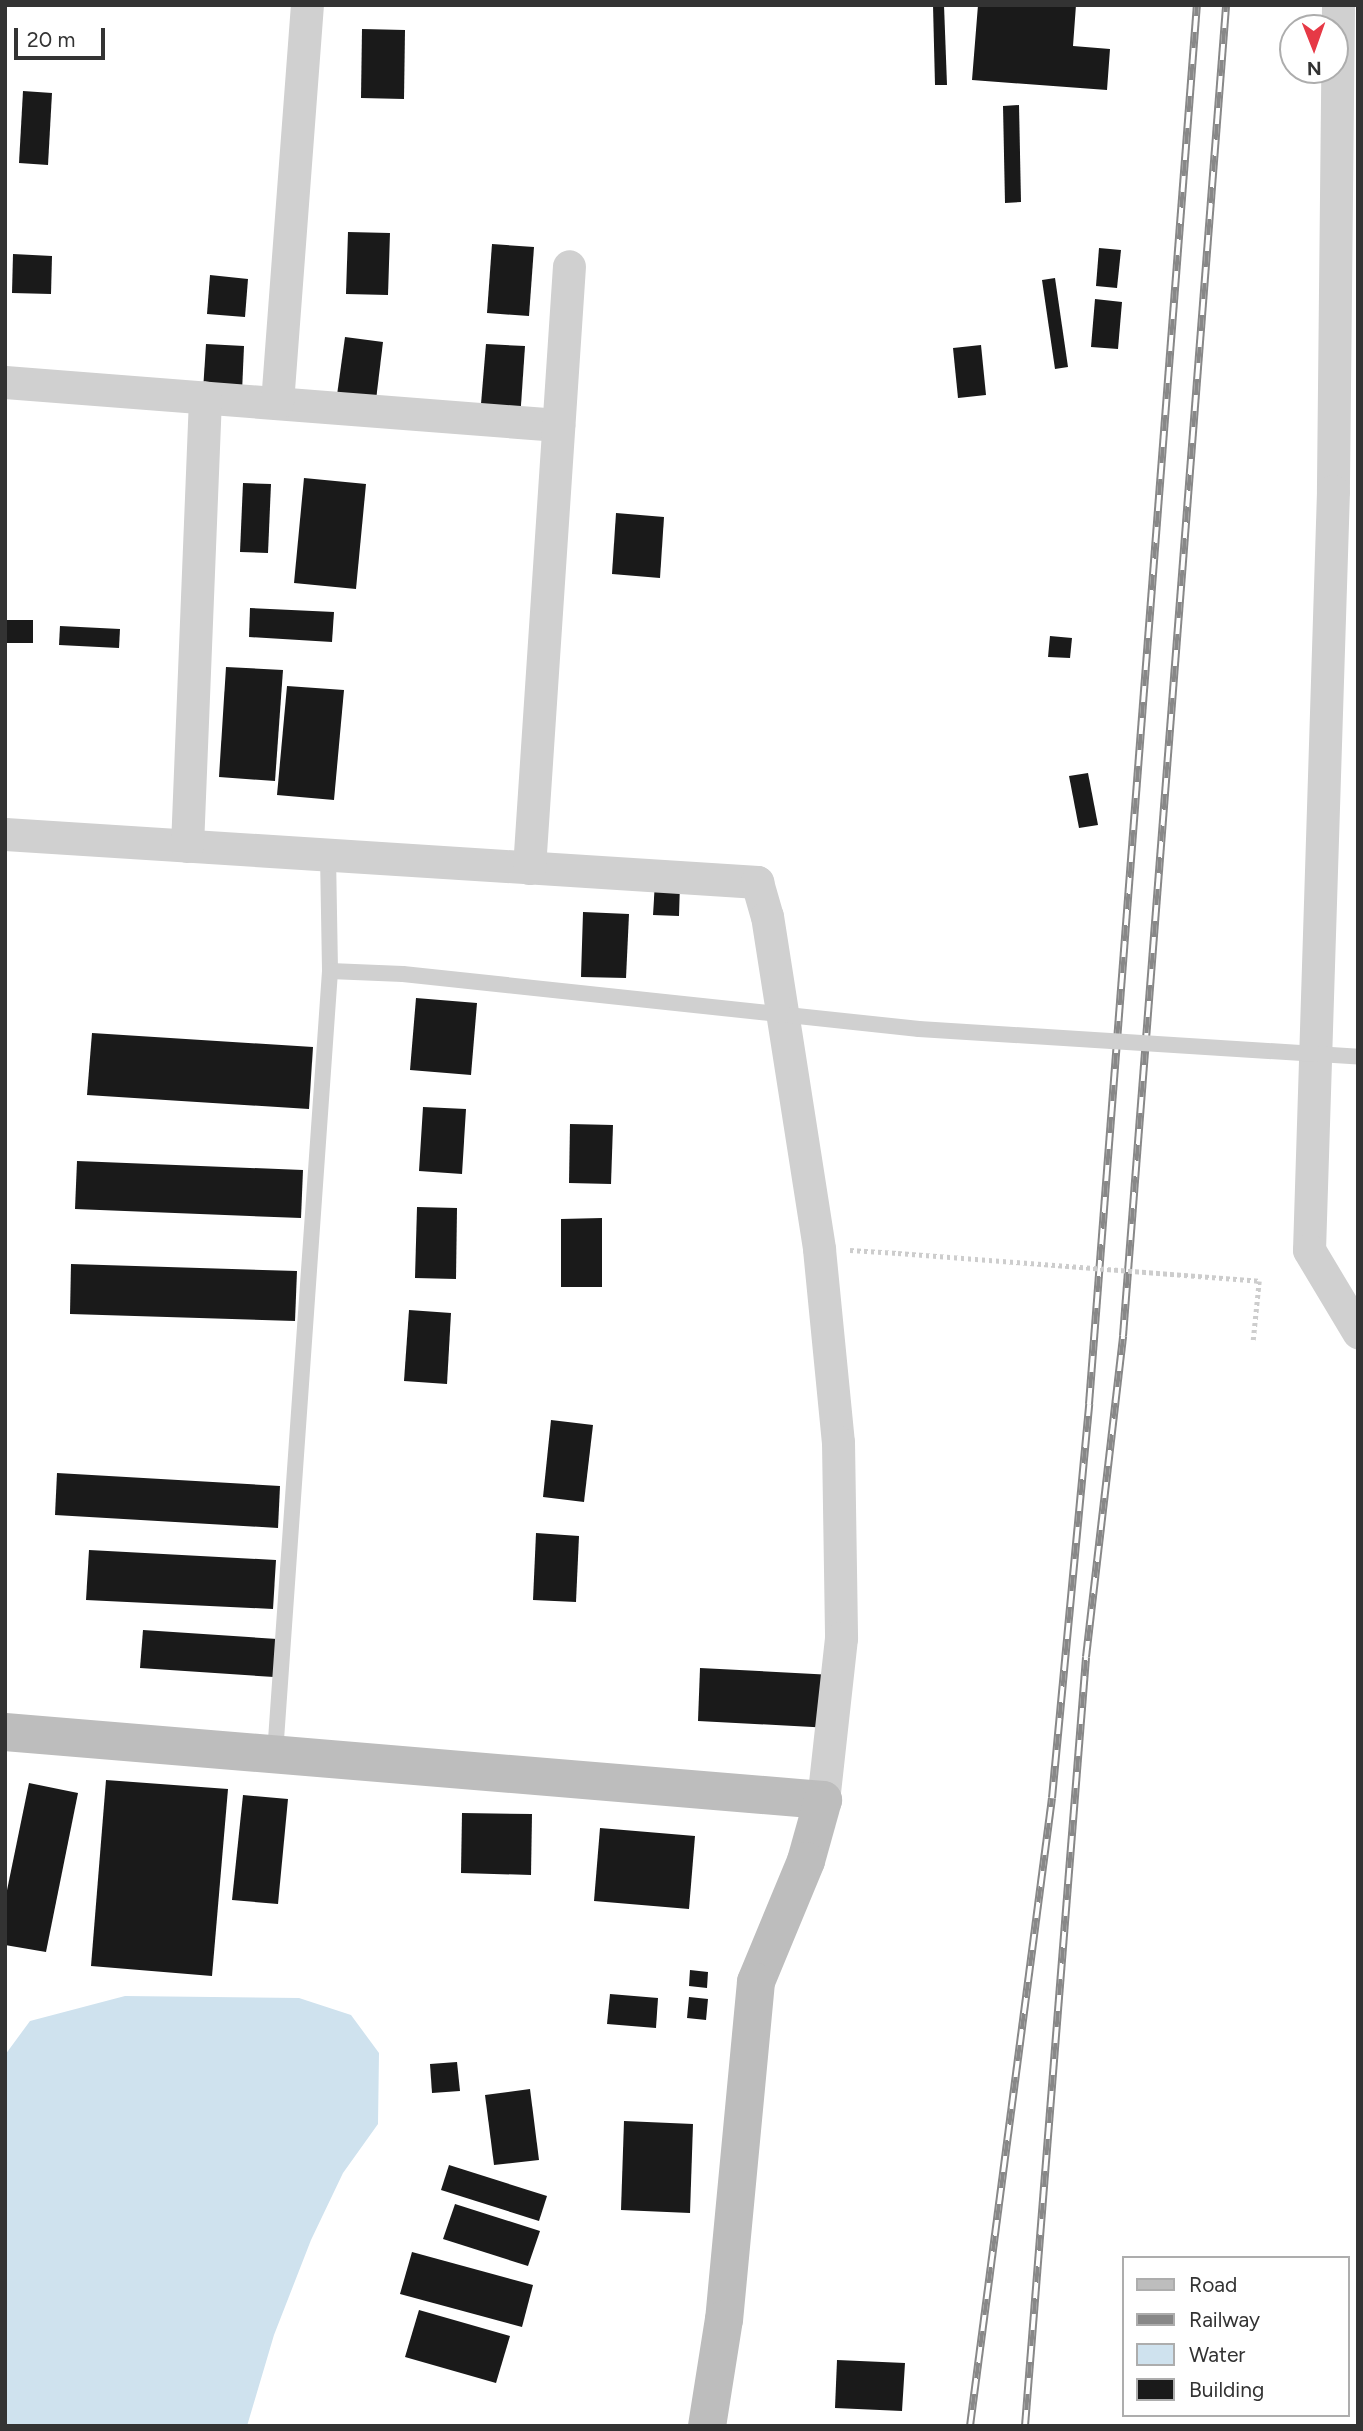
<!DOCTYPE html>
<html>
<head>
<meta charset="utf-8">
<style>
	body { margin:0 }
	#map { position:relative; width:1363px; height:2431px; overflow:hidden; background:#fff; font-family:Figtree,sans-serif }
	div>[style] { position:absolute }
	.water>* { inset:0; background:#cfe2ee }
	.building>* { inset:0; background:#1a1a1a }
	.path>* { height:4.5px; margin-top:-2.25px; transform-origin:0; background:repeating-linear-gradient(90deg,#cdcdcd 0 3.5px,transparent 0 7px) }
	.lane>* { height:16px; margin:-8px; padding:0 8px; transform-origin:8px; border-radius:8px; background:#d0d0d0 }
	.street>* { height:33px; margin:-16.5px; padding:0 16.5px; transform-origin:16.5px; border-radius:16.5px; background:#d0d0d0 }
	.secondary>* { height:38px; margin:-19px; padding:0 19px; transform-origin:19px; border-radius:19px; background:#bdbdbd }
	.rail>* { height:8px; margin-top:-4px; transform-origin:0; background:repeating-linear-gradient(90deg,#fff 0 16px,#888 0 32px); box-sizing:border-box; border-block:2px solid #888 }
	.path-bridge>* { height:4.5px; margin-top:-2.25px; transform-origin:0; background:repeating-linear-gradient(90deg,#cdcdcd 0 3.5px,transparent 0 7px) }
	.lane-bridge>* { height:16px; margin:-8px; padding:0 8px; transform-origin:8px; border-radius:8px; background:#d0d0d0 }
	span { translate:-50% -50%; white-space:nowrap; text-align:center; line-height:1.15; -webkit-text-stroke:7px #fff; paint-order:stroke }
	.frame { position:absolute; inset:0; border:7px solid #333; pointer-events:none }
	.legend { position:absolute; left:1122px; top:2256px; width:228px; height:161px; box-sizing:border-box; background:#fff; border:2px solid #adadad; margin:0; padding:9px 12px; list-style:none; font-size:21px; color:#333 }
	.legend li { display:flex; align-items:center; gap:14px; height:35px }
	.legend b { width:35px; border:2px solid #adadad }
	.north { position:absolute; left:1279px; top:14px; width:70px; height:70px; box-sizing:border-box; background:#fff; border:2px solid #adadad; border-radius:50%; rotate:179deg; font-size:19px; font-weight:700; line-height:28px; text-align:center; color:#333 }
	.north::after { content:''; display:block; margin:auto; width:24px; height:32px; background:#e63946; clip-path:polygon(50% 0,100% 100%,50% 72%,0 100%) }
	.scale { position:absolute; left:14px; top:28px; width:91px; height:32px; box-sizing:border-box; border:4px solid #333; border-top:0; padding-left:9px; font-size:21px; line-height:24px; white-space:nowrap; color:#333; -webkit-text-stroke:5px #fff; paint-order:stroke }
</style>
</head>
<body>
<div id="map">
	<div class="water">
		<i style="clip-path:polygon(125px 1996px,299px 1998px,351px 2015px,379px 2053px,378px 2124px,343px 2173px,311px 2240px,274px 2335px,247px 2426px,5px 2426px,5px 2055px,30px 2021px)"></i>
	</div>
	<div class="building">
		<i style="clip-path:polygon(933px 5px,944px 5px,947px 85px,935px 85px)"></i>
		<i style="clip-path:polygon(978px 5px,1076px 5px,1073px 46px,1110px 49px,1107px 90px,972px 80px)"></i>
		<i style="clip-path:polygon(362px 29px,405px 30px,404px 99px,361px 98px)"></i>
		<i style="clip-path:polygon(23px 91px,52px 93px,48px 165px,19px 163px)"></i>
		<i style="clip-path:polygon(1019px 105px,1021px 202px,1005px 203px,1003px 106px)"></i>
		<i style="clip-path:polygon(348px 232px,390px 233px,388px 295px,346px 294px)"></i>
		<i style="clip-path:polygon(492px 244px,534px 247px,529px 316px,487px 313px)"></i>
		<i style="clip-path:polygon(1099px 248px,1121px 250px,1117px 288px,1096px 286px)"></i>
		<i style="clip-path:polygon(13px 254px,52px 256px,51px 294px,12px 293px)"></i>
		<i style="clip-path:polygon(210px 275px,248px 279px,245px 317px,207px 314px)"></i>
		<i style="clip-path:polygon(1055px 278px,1068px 367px,1055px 369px,1042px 280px)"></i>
		<i style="clip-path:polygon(1095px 299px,1122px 302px,1118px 349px,1091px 347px)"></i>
		<i style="clip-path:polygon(345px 337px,383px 342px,376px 400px,337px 395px)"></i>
		<i style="clip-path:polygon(206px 344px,244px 346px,242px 392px,203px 391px)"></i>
		<i style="clip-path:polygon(486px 344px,525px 346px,520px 420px,480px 416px)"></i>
		<i style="clip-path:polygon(981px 345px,986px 395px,958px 398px,953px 348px)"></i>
		<i style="clip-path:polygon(304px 478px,366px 484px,356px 589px,294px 583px)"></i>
		<i style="clip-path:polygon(243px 483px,271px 484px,268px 553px,240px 552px)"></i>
		<i style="clip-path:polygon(616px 513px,664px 517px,660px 578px,612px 574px)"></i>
		<i style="clip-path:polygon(250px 608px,334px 612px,332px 642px,249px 637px)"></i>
		<i style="clip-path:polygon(5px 620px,33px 620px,33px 643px,5px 643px)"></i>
		<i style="clip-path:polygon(60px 626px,120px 629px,119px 648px,59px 645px)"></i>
		<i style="clip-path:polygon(1050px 636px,1072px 638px,1070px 658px,1048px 657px)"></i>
		<i style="clip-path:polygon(226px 667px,283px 670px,275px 781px,219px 777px)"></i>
		<i style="clip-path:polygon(287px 686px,344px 690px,334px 800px,277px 795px)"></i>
		<i style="clip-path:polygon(1088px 773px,1098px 825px,1079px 828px,1069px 776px)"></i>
		<i style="clip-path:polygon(655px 882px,680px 883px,679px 916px,653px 915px)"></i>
		<i style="clip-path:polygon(583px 912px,629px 914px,626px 978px,581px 977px)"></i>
		<i style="clip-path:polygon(416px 998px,477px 1003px,471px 1075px,410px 1070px)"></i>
		<i style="clip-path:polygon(92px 1033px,313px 1047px,309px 1109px,87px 1095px)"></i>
		<i style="clip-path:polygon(423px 1107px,466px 1109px,462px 1174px,419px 1171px)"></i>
		<i style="clip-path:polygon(570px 1124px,613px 1125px,611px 1184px,569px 1183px)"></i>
		<i style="clip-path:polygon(77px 1161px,303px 1170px,301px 1218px,75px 1209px)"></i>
		<i style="clip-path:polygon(417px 1207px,457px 1208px,456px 1279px,415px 1278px)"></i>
		<i style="clip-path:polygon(602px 1218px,602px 1287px,561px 1287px,561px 1219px)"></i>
		<i style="clip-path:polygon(71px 1264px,297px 1271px,295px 1321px,70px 1314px)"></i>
		<i style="clip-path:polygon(409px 1310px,451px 1313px,447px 1384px,404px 1381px)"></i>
		<i style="clip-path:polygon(551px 1420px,593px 1425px,584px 1502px,543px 1497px)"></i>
		<i style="clip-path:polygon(57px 1473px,280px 1486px,278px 1528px,55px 1515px)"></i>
		<i style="clip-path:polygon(536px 1533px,579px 1536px,576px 1602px,533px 1600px)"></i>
		<i style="clip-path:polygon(89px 1550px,276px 1560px,273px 1609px,86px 1600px)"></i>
		<i style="clip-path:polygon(143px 1630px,277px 1639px,274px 1677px,140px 1668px)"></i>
		<i style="clip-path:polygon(700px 1668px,833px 1675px,831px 1728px,698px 1721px)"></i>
		<i style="clip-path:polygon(106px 1780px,228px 1789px,212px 1976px,91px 1966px)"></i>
		<i style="clip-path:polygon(29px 1783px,78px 1793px,46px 1952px,5px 1945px,5px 1900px)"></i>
		<i style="clip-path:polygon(243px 1795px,288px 1799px,278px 1904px,232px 1900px)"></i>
		<i style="clip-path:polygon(462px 1813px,532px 1814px,531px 1875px,461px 1873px)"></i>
		<i style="clip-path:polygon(600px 1828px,695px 1836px,689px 1909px,594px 1901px)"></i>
		<i style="clip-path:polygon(690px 1970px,708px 1972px,707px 1988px,689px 1986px)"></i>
		<i style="clip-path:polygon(610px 1994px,658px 1998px,656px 2028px,607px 2024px)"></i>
		<i style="clip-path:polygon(689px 1997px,708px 1999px,706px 2020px,687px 2018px)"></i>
		<i style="clip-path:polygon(457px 2062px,460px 2091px,432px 2093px,430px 2064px)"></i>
		<i style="clip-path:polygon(530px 2089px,539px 2160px,494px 2165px,485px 2095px)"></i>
		<i style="clip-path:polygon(624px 2121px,693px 2124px,690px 2213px,621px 2210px)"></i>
		<i style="clip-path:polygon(449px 2165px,547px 2196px,539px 2221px,441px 2190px)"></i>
		<i style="clip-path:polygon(455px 2204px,540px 2231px,528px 2266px,443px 2239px)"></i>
		<i style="clip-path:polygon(412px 2252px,533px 2285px,522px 2327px,400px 2294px)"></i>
		<i style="clip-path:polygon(419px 2310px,510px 2336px,496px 2383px,405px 2357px)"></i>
		<i style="clip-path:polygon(837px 2360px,905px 2363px,902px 2411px,835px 2408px)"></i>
	</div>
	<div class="path">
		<i style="left:850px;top:1250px;width:48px;rotate:3.6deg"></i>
		<i style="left:1253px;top:1340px;width:59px;rotate:-84.2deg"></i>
	</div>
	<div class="lane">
		<i style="left:328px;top:855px;width:116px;rotate:89deg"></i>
		<i style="left:275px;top:1754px;width:785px;rotate:-85.98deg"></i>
		<i style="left:330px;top:971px;width:73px;rotate:2.4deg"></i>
	</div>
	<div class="street">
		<i style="left:1338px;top:5px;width:486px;rotate:90.6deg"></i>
		<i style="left:1333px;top:491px;width:759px;rotate:91.81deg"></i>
		<i style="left:1309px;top:1250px;width:96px;rotate:59.1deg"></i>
		<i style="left:5px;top:382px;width:555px;rotate:4.45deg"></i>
		<i style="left:277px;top:403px;width:399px;rotate:-85.7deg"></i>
		<i style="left:5px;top:834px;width:754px;rotate:3.65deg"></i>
		<i style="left:757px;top:882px;width:35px;rotate:74deg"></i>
		<i style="left:767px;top:916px;width:337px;rotate:81.1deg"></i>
		<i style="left:819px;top:1249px;width:194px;rotate:84.4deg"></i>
		<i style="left:838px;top:1442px;width:196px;rotate:89.1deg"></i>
		<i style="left:841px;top:1638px;width:163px;rotate:96.3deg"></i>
		<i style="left:187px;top:846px;width:449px;rotate:-87.7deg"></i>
		<i style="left:529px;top:868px;width:603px;rotate:-86.2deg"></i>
	</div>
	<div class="secondary">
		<i style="left:5px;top:1732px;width:821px;rotate:4.75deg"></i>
		<i style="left:823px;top:1800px;width:63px;rotate:105.6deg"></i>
		<i style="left:806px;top:1861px;width:131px;rotate:112.5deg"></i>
		<i style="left:756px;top:1982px;width:339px;rotate:95.4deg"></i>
		<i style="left:724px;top:2319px;width:108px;rotate:99deg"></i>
	</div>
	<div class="rail">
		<i style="left:970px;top:2426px;width:633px;rotate:-82.56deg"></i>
		<i style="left:1052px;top:1798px;width:396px;rotate:-84.6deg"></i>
		<i style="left:1089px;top:1404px;width:1403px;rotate:-85.59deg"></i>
		<i style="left:1025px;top:2426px;width:771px;rotate:-85.46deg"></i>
		<i style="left:1086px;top:1657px;width:323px;rotate:-83.4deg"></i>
		<i style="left:1123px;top:1336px;width:1335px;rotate:-85.57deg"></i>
	</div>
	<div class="path-bridge">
		<i style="left:898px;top:1253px;width:362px;rotate:4.4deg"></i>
	</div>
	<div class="lane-bridge">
		<i style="left:403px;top:974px;width:519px;rotate:6.08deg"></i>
		<i style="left:919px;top:1029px;width:440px;rotate:3.6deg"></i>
	</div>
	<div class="frame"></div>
	<ul class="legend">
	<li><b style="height:9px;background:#bdbdbd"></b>Road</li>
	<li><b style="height:9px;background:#888"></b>Railway</li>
	<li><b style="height:19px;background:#cfe2ee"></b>Water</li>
	<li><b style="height:19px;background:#1a1a1a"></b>Building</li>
	</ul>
	<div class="north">N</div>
	<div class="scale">20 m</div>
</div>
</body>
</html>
